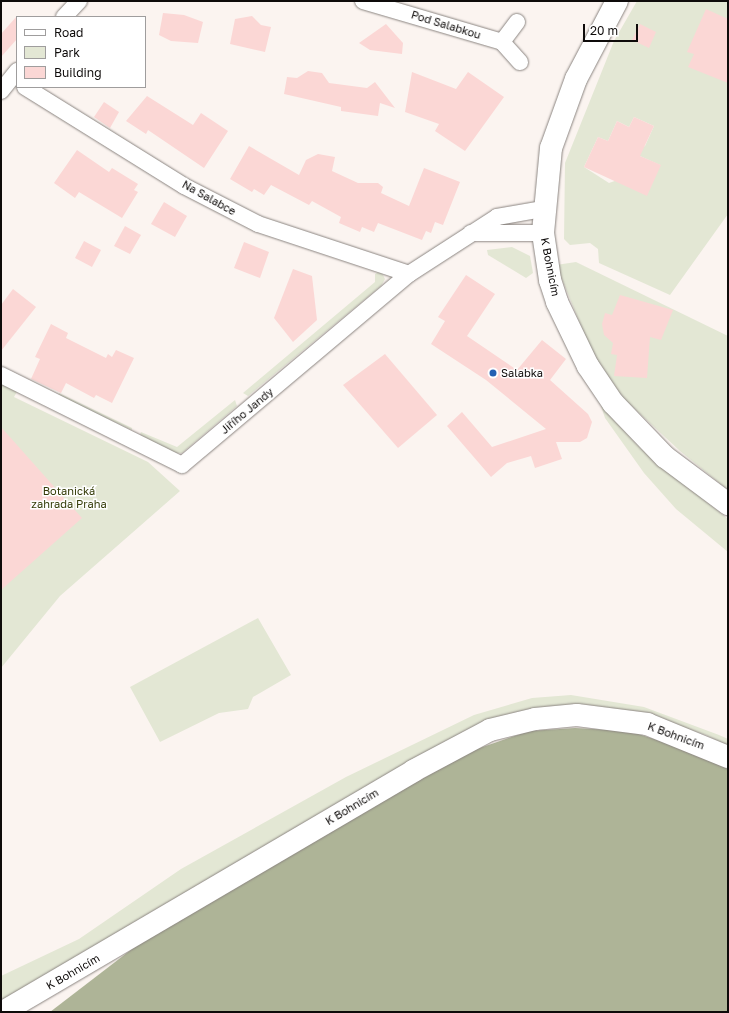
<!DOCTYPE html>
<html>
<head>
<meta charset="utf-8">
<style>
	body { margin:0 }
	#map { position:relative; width:729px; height:1013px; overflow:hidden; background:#fbf4f0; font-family:"Golos Text",sans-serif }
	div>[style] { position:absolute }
	.green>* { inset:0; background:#e3e7d4 }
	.forest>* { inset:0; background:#aeb497 }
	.building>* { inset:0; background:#fbd7d5 }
	.roads { filter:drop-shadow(0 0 1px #8b8581) drop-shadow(0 0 1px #8b8581) }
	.street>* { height:16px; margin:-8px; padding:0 8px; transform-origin:8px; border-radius:8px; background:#fff }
	.secondary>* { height:22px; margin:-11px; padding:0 11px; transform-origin:11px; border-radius:11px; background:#fff }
	.dots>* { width:11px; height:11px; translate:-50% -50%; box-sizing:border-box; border:2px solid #fff; border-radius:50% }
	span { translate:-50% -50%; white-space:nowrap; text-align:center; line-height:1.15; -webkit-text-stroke:3px #fff; paint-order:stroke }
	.street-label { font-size:11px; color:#0e0b0a }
	.poi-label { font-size:11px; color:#0e0b0a }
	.left { translate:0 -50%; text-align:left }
	.park-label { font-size:11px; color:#353c09 }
	.frame { position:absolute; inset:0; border:2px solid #0e0b0a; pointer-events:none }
	.legend { position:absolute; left:16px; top:16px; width:130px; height:72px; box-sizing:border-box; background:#fff; border:1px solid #9f9d9d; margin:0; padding:5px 7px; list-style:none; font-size:12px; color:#0e0b0a }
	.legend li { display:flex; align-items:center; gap:8px; height:20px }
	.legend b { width:20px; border:1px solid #9f9d9d }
	.scale { position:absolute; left:583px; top:24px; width:55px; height:18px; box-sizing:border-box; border:2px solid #0e0b0a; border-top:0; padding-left:5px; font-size:12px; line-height:14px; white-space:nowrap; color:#0e0b0a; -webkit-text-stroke:3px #fff; paint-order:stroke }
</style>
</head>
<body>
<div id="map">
	<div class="green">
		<i style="clip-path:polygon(evenodd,637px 1px,728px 1px,728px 214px,670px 295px,599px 263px,598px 249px,590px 243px,570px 245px,564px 239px,565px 163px,614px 41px,637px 1px,634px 117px,654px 126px,645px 146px,631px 152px,660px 165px,609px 183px,584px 167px,598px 137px,608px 141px,617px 121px,629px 127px,634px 117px)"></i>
		<i style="clip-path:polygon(512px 247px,530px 256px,533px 273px,526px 278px,488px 255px,487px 250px)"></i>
		<i style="clip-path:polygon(576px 262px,728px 336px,728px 490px,680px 451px,623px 398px,591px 350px,556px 265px)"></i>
		<i style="clip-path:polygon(381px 271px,385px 279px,381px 286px,248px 396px,243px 393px,375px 282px,375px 274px)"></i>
		<i style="clip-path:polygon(1px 379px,18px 390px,14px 397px,148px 462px,180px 491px,60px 596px,1px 668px)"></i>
		<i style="clip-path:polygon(59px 393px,132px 428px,132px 430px,58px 396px)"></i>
		<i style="clip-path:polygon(235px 400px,237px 406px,182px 453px,174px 453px,140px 435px,141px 432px,177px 447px)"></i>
		<i style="clip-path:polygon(601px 406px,640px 448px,728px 519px,728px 552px,676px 509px,644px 473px,605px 418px)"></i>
		<i style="clip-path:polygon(258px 618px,291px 675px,253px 697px,248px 709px,219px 713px,160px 742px,130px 687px)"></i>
		<i style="clip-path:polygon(571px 695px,644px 707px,719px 735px,728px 739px,728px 746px,706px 735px,657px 719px,550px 708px,1px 1005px,1px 976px,79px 939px,181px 869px,346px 777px,474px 715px,532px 698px)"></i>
	</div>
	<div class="forest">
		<i style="clip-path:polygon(575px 728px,629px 731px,682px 748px,728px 769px,728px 1012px,50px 1012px,175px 916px,474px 750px,529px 731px)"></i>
	</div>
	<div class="building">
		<i style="clip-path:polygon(706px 9px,728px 19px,728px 83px,688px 67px,694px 54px,687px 52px)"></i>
		<i style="clip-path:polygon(163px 13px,184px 15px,203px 22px,198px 43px,171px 41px,159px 35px)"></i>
		<i style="clip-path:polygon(17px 16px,17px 39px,1px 57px,1px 34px)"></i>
		<i style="clip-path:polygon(252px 16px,261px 25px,271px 27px,265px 52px,230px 44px,235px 19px)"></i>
		<i style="clip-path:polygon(386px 24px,403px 43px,402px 54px,370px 50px,359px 43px)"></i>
		<i style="clip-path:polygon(640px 24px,656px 32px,649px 48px,632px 40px)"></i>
		<i style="clip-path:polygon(308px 71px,322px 73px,329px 83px,367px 88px,375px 82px,395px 108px,380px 103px,378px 116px,341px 111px,341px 107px,284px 94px,287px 77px,297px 78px)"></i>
		<i style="clip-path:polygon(412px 72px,456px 89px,468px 72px,504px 97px,465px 151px,435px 131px,439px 124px,405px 112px)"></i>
		<i style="clip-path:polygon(147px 96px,193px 125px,201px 113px,228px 131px,204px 168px,148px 130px,146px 134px,126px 121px)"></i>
		<i style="clip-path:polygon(104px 102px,119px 112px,110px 128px,94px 117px)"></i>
		<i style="clip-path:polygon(634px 117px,654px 126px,640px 156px,661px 165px,647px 196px,584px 167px,598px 137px,608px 141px,617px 121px,629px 127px)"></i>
		<i style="clip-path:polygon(249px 146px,299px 175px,306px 160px,318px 154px,335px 157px,332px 171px,358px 183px,378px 183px,383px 187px,381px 193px,409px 206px,424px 168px,460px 182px,443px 225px,435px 222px,431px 233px,426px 231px,422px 240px,378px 223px,374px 232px,362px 227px,360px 232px,339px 223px,341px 217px,312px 201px,309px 205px,271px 185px,264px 195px,254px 189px,252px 192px,230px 179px)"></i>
		<i style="clip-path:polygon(77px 150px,109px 172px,112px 168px,138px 184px,134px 190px,138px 192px,122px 218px,79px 192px,75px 198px,54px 183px)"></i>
		<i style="clip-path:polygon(164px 202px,187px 216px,175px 237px,151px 224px)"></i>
		<i style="clip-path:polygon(125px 226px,141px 235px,130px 254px,114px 246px)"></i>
		<i style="clip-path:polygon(84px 241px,101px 250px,92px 267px,75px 258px)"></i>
		<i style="clip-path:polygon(244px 242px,269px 252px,260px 278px,234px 268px)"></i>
		<i style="clip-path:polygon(293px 269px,312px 276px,317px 320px,293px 342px,274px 318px)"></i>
		<i style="clip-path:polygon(466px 275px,495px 294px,467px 336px,517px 370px,542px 340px,566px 359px,550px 380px,588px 414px,592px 422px,587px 438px,580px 442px,556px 442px,562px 459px,535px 468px,531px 456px,507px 463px,491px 477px,447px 426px,462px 412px,492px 447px,546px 429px,486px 380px,431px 344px,445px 321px,438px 317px)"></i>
		<i style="clip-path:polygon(13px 289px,36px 307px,1px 351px,1px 305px)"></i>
		<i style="clip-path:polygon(620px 295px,673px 310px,661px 340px,650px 337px,647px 378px,614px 376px,617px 355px,611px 354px,613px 343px,604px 335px,602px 324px,605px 313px,612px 315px)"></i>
		<i style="clip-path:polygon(51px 324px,68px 333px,66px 338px,106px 358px,108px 354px,112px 357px,116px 350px,134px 358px,112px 403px,96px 395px,94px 398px,66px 383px,61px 393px,31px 379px,40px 359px,35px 357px)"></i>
		<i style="clip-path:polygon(385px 354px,437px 415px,398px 448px,343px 385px)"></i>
		<i style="clip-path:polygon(1px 427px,82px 518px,1px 590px)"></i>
	</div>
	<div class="roads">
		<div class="street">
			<i style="left:363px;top:1px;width:145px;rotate:16.4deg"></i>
			<i style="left:502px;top:42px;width:27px;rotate:48deg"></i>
			<i style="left:64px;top:17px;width:22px;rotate:-47deg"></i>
			<i style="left:502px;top:42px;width:25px;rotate:-53deg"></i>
			<i style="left:25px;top:87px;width:187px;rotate:31.9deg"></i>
			<i style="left:184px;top:186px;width:83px;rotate:27.2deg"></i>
			<i style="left:258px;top:224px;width:159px;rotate:18.3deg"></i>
			<i style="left:1px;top:91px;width:26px;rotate:-51deg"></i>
			<i style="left:471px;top:233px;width:72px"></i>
			<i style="left:1px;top:375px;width:202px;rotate:26.4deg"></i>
			<i style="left:182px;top:465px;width:297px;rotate:-40.1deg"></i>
			<i style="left:409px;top:274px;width:105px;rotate:-32.9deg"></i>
			<i style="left:497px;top:217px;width:47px;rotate:-9.9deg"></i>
		</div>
		<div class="secondary">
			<i style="left:617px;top:1px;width:88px;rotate:117.7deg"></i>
			<i style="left:576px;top:79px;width:73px;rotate:109.9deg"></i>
			<i style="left:551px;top:148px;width:85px;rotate:95.4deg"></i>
			<i style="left:543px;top:233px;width:48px;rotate:81.5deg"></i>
			<i style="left:550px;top:280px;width:23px;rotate:72deg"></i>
			<i style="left:557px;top:302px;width:71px;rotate:64.2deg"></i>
			<i style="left:588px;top:366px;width:45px;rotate:56deg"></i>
			<i style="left:613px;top:403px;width:75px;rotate:46.1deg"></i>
			<i style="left:665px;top:457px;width:79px;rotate:36.7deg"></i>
			<i style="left:3px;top:1012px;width:476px;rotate:-30.4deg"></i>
			<i style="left:413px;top:771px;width:87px;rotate:-28deg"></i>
			<i style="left:490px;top:730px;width:46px;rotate:-13.7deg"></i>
			<i style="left:535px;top:719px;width:42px;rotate:-5.4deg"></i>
			<i style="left:577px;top:715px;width:71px;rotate:7.3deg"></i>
			<i style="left:647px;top:724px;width:87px;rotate:22.2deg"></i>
		</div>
	</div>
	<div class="dots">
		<i style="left:493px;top:373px;background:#2361b3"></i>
	</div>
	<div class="street-label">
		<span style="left:446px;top:25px;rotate:17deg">Pod Salabkou</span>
		<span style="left:209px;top:198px;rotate:29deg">Na Salabce</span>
		<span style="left:550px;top:267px;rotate:79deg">K Bohnicím</span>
		<span style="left:247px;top:411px;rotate:-40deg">Jiřího Jandy</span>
		<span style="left:676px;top:736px;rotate:20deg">K Bohnicím</span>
		<span style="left:352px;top:807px;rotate:-31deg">K Bohnicím</span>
		<span style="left:73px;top:972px;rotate:-30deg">K Bohnicím</span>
	</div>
	<div class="poi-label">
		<span class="left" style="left:501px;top:373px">Salabka</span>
	</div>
	<div class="park-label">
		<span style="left:69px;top:498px">Botanická<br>zahrada Praha</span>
	</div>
	<div class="frame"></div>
	<ul class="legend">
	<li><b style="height:5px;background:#fff"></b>Road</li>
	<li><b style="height:11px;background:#e3e7d4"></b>Park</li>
	<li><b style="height:11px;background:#fbd7d5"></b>Building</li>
	</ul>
	<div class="scale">20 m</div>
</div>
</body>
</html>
